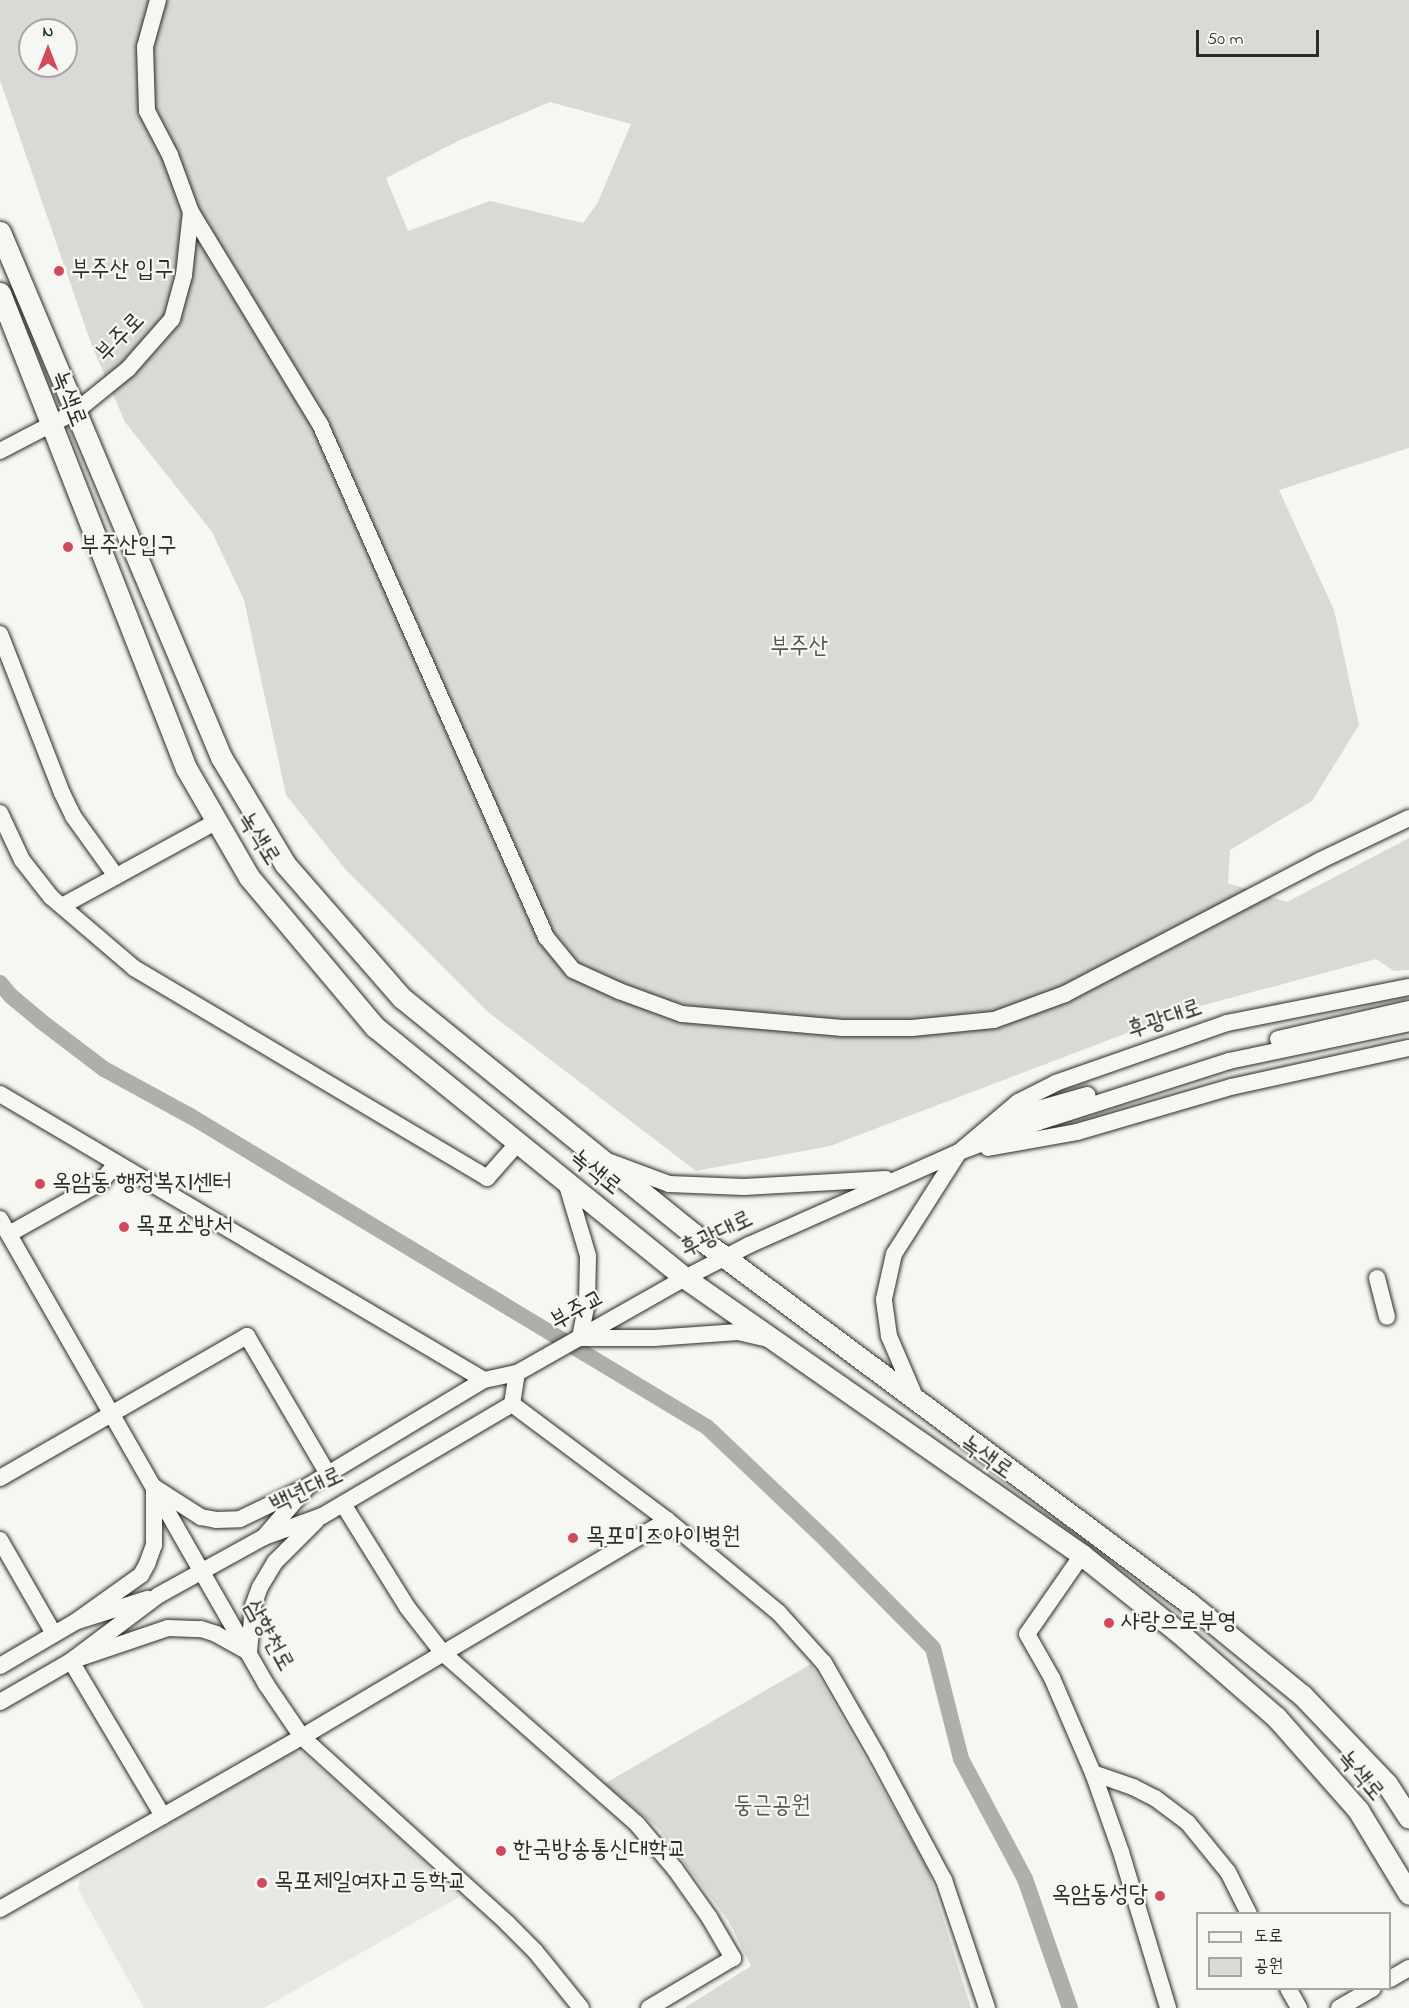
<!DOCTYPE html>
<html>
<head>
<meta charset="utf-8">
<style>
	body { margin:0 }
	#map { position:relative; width:1409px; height:2008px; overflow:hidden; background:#f6f6f2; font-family:"Indie Flower","Poor Story",sans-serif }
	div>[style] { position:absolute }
	.built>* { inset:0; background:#e7e7e3 }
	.green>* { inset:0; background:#d9d9d5 }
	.canal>* { height:16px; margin:-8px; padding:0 8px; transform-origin:8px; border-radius:8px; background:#aeaeab }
	.roads { filter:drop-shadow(0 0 2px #2b2b2b) drop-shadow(0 0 2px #2b2b2b) }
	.minor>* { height:16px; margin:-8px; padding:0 8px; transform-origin:8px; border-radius:8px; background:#f6f6f2 }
	.major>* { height:21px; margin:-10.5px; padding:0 10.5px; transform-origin:10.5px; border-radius:10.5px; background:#f6f6f2 }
	.dots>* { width:16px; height:16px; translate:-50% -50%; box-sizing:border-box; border:3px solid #f6f6f2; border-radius:50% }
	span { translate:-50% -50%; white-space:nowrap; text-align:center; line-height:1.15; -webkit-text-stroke:4.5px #f6f6f2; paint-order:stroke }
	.poi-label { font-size:24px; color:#2b2b2b }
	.left { translate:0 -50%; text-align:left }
	.right { translate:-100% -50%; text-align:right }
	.street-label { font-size:24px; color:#2b2b2b }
	.park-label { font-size:24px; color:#565656 }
	.legend { position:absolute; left:1196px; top:1912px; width:195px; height:78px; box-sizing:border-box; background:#f6f6f2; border:2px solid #a5a5a2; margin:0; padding:8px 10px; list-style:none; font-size:18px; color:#2b2b2b }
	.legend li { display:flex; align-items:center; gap:12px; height:30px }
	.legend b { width:30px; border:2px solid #a5a5a2 }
	.north { position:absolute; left:18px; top:18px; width:60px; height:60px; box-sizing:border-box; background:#f6f6f2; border:2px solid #a5a5a2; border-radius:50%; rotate:0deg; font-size:16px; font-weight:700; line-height:24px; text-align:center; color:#2b2b2b }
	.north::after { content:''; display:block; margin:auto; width:21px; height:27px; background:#d1495b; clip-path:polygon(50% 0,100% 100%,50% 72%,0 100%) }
	.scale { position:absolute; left:1196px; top:30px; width:123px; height:27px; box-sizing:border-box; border:3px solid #2b2b2b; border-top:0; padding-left:8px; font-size:18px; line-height:21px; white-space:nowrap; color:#2b2b2b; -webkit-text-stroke:4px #f6f6f2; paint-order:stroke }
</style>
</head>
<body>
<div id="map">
	<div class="built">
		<i style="clip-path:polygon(290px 1751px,305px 1755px,402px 1841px,459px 1897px,264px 2008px,144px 2008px,78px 1889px,80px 1878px)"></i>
	</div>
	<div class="green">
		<i style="clip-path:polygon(evenodd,0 0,1409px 0,1409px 448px,1279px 490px,1334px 610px,1359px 725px,1312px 801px,1230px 850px,1228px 883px,1287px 902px,1409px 838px,1409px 970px,1394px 971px,1376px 959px,1193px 1008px,830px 1146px,696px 1171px,488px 1012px,346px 870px,286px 795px,244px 600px,212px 532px,125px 422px,92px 346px,0 80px,0 0,30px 30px,66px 30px,66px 66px,30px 66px,30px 30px,0 0,550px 102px,631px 124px,597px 204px,583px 223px,490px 201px,408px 231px,386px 178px,460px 140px,550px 102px)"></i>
		<i style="clip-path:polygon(811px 1664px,927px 1867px,971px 2008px,684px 2008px,751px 1966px,728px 1920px,658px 1828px,604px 1784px)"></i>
	</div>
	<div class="canal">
		<i style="left:0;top:983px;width:17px;rotate:50deg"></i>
		<i style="left:11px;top:996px;width:40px;rotate:40deg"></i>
		<i style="left:42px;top:1022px;width:78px;rotate:37.2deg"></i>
		<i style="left:104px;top:1069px;width:100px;rotate:28.6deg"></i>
		<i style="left:192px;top:1117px;width:601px;rotate:31.05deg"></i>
		<i style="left:707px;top:1427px;width:167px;rotate:43.5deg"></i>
		<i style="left:828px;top:1542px;width:149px;rotate:45.3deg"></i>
		<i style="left:933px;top:1648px;width:114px;rotate:75.8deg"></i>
		<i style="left:961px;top:1759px;width:136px;rotate:61.9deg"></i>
		<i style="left:1025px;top:1879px;width:137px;rotate:70.8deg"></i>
	</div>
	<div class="roads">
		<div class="minor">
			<i style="left:158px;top:0;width:49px;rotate:105.5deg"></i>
			<i style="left:145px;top:47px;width:64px;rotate:88.2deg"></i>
			<i style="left:147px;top:111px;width:50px;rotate:62.4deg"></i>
			<i style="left:170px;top:155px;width:61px;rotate:69.8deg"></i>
			<i style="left:191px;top:212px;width:248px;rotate:58.7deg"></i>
			<i style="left:320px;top:424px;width:561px;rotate:66.22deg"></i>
			<i style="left:546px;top:937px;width:43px;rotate:50.7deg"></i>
			<i style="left:573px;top:970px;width:51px;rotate:24.5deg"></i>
			<i style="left:619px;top:991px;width:67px;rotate:20.1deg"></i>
			<i style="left:682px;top:1014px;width:161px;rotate:5deg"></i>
			<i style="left:842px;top:1028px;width:70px"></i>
			<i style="left:912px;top:1028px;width:82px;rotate:-5.6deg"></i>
			<i style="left:994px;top:1020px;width:76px;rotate:-20.1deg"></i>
			<i style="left:1065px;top:994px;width:287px;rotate:-27.6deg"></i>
			<i style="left:1319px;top:861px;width:100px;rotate:-25.5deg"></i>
			<i style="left:0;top:451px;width:85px;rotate:-27.5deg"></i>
			<i style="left:75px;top:412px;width:68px;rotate:-39.1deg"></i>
			<i style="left:128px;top:369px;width:67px;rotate:-48.7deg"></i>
			<i style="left:172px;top:319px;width:46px;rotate:-74.7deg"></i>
			<i style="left:184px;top:275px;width:63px;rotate:-83.7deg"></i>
			<i style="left:0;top:634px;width:171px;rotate:68.7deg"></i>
			<i style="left:62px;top:793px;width:25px;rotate:64deg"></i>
			<i style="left:73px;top:816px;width:74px;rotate:54.4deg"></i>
			<i style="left:0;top:813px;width:52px;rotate:64.9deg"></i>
			<i style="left:22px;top:860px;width:47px;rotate:51.9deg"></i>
			<i style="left:51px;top:897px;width:109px;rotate:40.5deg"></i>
			<i style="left:134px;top:968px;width:411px;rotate:30.7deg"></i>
			<i style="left:487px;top:1178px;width:47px;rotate:-48.5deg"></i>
			<i style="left:62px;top:906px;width:177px;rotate:-28.7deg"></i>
			<i style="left:1409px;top:987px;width:186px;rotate:168.8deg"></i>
			<i style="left:1227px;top:1023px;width:181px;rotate:160.7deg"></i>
			<i style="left:1056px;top:1083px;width:42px;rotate:153.4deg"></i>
			<i style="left:1018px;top:1102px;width:77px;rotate:139.7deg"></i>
			<i style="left:959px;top:1152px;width:85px;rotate:-20.6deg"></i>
			<i style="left:1039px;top:1122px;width:200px;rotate:-17.8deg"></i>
			<i style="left:1229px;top:1061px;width:184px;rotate:-11.9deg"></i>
			<i style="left:1278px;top:1039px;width:134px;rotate:-12.9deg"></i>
			<i style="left:0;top:1094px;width:562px;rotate:30.58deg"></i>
			<i style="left:1002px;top:1126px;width:26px;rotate:-31deg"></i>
			<i style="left:1024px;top:1113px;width:66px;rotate:-15.9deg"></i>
			<i style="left:988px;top:1148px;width:90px;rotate:-10.2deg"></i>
			<i style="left:1077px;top:1132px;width:160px;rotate:-16.3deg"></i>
			<i style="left:1231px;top:1087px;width:182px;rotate:-12.4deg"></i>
			<i style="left:610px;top:1162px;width:63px;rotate:20.4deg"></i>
			<i style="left:669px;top:1184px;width:75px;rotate:2.3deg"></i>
			<i style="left:744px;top:1187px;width:142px;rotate:-3.2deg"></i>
			<i style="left:566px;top:1182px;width:77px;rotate:73.4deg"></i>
			<i style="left:588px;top:1256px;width:46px;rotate:91.2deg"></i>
			<i style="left:587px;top:1302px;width:37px;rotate:101deg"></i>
			<i style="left:580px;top:1338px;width:74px"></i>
			<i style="left:654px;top:1338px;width:84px;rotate:-4.1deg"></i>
			<i style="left:738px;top:1332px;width:32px;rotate:13deg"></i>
			<i style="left:0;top:1219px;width:536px;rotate:60.23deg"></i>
			<i style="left:266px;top:1684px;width:64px;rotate:55.8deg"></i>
			<i style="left:302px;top:1737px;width:277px;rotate:42.2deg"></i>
			<i style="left:507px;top:1923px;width:40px;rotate:45deg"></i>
			<i style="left:535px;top:1951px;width:73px;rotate:51.1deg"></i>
			<i style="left:9px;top:1234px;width:104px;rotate:-29.3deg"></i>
			<i style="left:100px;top:1183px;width:26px;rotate:-50deg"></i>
			<i style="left:1377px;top:1278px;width:40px;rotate:75.6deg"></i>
			<i style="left:916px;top:1399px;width:69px;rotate:-113.2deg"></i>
			<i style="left:889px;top:1336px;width:37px;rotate:-98deg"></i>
			<i style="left:884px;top:1299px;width:46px;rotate:-77.5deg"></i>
			<i style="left:894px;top:1254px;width:121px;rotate:-57.5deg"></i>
			<i style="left:512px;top:1404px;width:194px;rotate:36.8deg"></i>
			<i style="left:667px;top:1520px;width:146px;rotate:39.7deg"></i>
			<i style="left:779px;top:1613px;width:67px;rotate:48deg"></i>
			<i style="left:824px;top:1663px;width:108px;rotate:60.1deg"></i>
			<i style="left:878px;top:1757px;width:140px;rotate:61.8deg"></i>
			<i style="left:944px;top:1880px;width:135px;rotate:71.4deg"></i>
			<i style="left:512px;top:1404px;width:31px;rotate:-81deg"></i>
			<i style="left:0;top:1478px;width:285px;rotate:-29.9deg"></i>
			<i style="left:247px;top:1336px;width:160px;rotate:59.6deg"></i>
			<i style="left:343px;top:1504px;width:121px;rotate:58.1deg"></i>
			<i style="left:407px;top:1607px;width:58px;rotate:52deg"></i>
			<i style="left:443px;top:1653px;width:259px;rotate:41.4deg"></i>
			<i style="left:637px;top:1824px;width:59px;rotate:49.8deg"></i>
			<i style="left:675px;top:1869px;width:59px;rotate:54.7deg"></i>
			<i style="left:709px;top:1917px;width:48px;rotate:59.7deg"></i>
			<i style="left:733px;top:1958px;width:98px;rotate:149.2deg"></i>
			<i style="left:264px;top:1537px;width:67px;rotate:-49.2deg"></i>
			<i style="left:308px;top:1486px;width:205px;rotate:-31.1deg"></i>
			<i style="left:484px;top:1380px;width:34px;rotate:-12deg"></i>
			<i style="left:517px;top:1373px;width:193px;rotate:-29.5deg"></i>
			<i style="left:685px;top:1278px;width:72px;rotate:-27.3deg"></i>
			<i style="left:749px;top:1245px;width:230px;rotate:-23.9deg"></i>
			<i style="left:0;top:1540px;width:108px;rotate:60.1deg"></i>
			<i style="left:1082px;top:1555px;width:96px;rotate:124.8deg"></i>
			<i style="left:1027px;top:1634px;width:51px;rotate:60.4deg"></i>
			<i style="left:1052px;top:1678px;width:103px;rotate:66.7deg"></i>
			<i style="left:1093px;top:1773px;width:84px;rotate:70.5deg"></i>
			<i style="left:1121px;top:1852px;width:163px;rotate:73.2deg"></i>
			<i style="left:75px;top:1622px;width:81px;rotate:-35.5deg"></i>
			<i style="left:141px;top:1575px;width:13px;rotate:-61deg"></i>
			<i style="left:147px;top:1564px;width:20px;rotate:-70deg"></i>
			<i style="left:154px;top:1545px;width:58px;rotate:-90deg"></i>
			<i style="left:154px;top:1487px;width:56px;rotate:32.6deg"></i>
			<i style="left:201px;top:1517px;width:15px;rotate:11deg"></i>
			<i style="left:216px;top:1520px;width:24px;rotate:-2deg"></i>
			<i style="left:240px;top:1519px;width:69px;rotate:-25.8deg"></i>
			<i style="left:0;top:1666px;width:87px;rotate:-30.4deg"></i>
			<i style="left:75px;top:1622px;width:76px;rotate:-17.7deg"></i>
			<i style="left:0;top:1702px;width:82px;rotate:-30deg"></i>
			<i style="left:71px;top:1661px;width:110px;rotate:-36.9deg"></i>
			<i style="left:159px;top:1595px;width:120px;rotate:-28.9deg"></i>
			<i style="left:264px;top:1537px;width:62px;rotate:-19.9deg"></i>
			<i style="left:322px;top:1516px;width:221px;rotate:-30.5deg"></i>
			<i style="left:1093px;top:1773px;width:42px;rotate:19.3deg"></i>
			<i style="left:1133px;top:1787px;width:25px;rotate:27deg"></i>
			<i style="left:1155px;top:1798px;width:41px;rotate:37.1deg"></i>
			<i style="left:1188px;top:1823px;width:63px;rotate:50.8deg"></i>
			<i style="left:1228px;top:1872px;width:47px;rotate:63.4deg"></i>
			<i style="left:163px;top:1816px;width:180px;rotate:-120.7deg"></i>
			<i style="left:71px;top:1661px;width:102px;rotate:-18.8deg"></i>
			<i style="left:168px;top:1628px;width:33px;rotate:2deg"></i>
			<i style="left:201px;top:1629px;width:16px;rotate:18deg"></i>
			<i style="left:216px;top:1634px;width:38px;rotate:29deg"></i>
			<i style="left:249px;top:1652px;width:46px;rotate:-85deg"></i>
			<i style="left:253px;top:1606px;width:20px;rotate:-70deg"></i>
			<i style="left:260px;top:1587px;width:29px;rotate:-59deg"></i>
			<i style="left:275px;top:1562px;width:59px;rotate:-45deg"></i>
			<i style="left:0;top:1909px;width:348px;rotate:-29.7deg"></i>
			<i style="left:302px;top:1737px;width:425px;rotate:-30.7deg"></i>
			<i style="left:1390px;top:1979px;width:22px;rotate:-30deg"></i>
			<i style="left:1288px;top:1988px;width:23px;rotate:61deg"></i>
			<i style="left:1339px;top:2008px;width:39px;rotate:-30deg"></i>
		</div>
		<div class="major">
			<i style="left:0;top:232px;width:570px;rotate:67.17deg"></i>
			<i style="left:221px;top:757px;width:125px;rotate:59.1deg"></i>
			<i style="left:285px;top:864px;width:178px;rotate:48.9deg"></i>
			<i style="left:402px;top:998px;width:372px;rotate:39deg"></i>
			<i style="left:691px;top:1232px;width:621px;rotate:36.69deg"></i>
			<i style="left:1189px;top:1603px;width:146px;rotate:39.2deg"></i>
			<i style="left:1302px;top:1695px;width:123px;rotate:46.3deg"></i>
			<i style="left:1387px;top:1784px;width:40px;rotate:57.1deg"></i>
			<i style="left:0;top:293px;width:510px;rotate:68.62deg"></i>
			<i style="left:186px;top:768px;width:126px;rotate:60deg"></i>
			<i style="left:249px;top:877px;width:196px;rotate:50deg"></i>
			<i style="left:375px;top:1027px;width:399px;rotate:39deg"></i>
			<i style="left:685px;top:1278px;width:484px;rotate:34.9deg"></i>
			<i style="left:1082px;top:1555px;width:122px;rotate:38.7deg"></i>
			<i style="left:1177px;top:1631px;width:131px;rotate:41deg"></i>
			<i style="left:1276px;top:1717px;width:124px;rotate:48.6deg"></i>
			<i style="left:1358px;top:1810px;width:98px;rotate:58.7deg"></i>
		</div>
	</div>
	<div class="dots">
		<i style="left:59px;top:271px;background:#d1495b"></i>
		<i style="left:68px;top:547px;background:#d1495b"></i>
		<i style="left:40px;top:1184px;background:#d1495b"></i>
		<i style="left:124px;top:1227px;background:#d1495b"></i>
		<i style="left:573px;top:1538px;background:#d1495b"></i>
		<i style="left:1109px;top:1623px;background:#d1495b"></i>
		<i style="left:501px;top:1851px;background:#d1495b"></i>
		<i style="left:262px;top:1883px;background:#d1495b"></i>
		<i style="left:1160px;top:1896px;background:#d1495b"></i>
	</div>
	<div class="poi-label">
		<span class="left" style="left:71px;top:271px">부주산 입구</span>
		<span class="left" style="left:80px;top:547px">부주산입구</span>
		<span class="left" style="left:52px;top:1184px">옥암동 행정복지센터</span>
		<span class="left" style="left:136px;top:1227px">목포소방서</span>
		<span class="left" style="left:586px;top:1538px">목포미즈아이병원</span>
		<span class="left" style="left:1121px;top:1623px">사랑으로부영</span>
		<span class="left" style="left:513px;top:1851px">한국방송통신대학교</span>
		<span class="left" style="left:274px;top:1883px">목포제일여자고등학교</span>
		<span class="right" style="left:1148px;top:1896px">옥암동성당</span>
	</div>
	<div class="street-label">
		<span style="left:121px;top:338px;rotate:-46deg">부주로</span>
		<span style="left:68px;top:399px;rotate:69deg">녹색로</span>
		<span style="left:258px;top:839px;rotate:58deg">녹색로</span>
		<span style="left:1165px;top:1020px;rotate:-19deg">후광대로</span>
		<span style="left:595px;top:1173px;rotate:39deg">녹색로</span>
		<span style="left:717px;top:1235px;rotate:-26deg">후광대로</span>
		<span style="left:578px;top:1311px;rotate:-29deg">부주교</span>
		<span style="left:986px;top:1458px;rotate:35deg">녹색로</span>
		<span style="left:307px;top:1491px;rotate:-25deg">백년대로</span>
		<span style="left:268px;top:1636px;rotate:61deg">삼향천로</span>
		<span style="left:1360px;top:1776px;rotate:50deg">녹색로</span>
	</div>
	<div class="park-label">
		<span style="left:799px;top:648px">부주산</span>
		<span style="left:772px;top:1807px">둥근공원</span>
	</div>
	<ul class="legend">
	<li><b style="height:8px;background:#f6f6f2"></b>도로</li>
	<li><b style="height:16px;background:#d9d9d5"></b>공원</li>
	</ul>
	<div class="north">N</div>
	<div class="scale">50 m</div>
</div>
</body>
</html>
